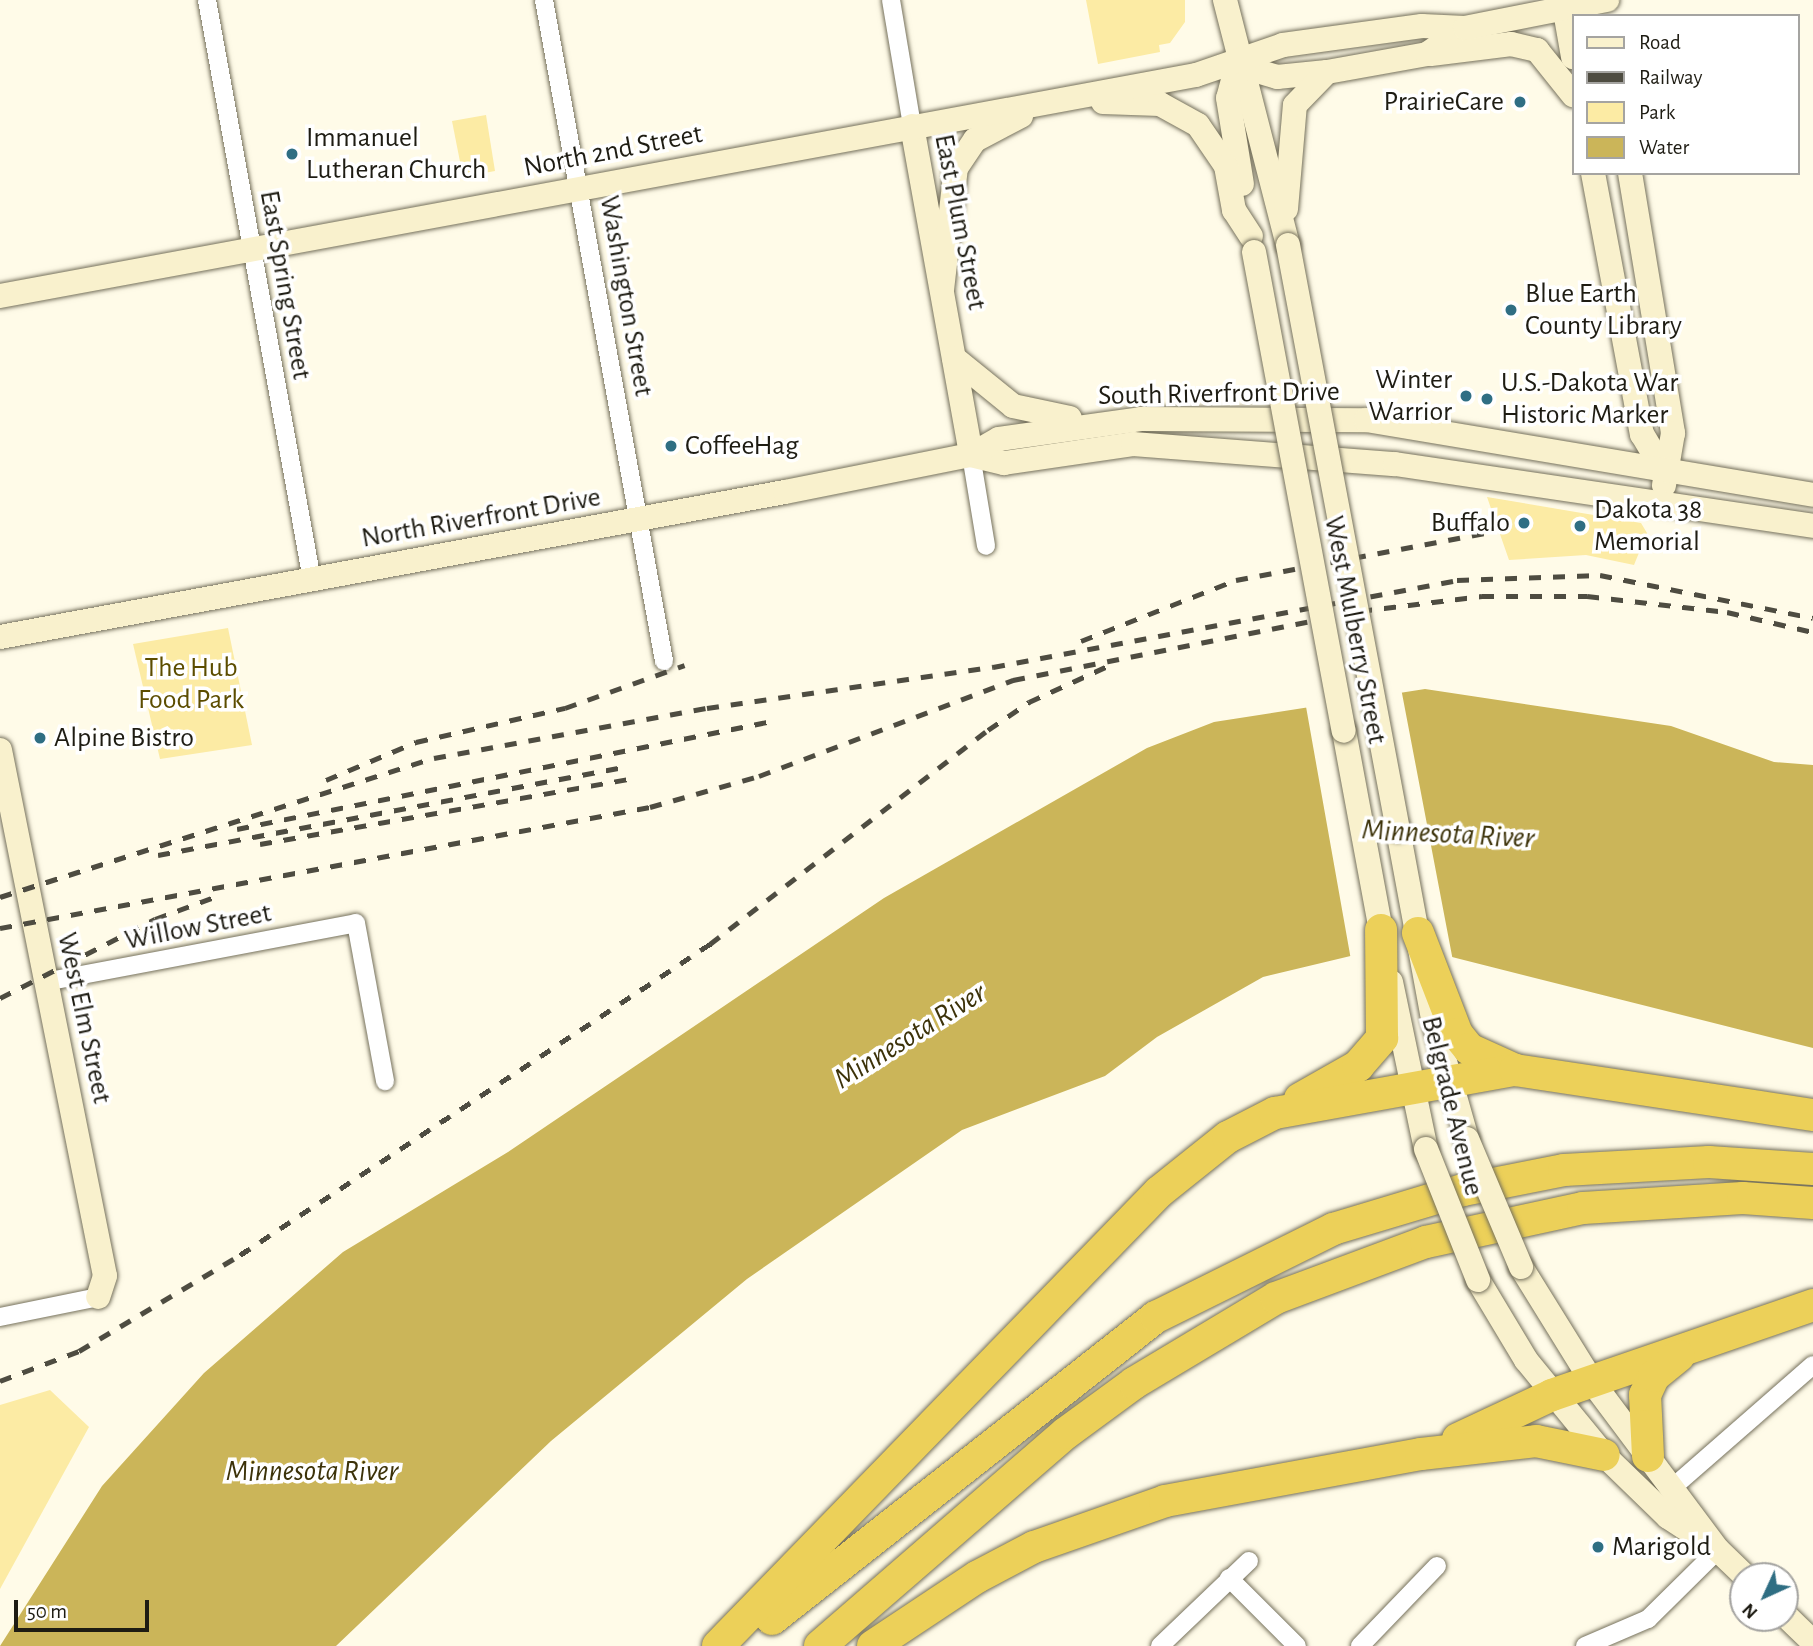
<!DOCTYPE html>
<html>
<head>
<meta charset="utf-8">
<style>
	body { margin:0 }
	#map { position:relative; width:1813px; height:1646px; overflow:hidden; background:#fffbe8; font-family:"Alegreya Sans",sans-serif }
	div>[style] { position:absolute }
	.green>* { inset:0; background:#fceba4 }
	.water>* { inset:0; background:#cbb559 }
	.pier>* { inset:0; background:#fffbe8 }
	.roads { filter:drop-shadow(0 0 2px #76715c) drop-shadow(0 0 2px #76715c) }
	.street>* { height:18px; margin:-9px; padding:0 9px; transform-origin:9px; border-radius:9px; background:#fff }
	.secondary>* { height:24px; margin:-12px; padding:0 12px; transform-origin:12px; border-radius:12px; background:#f9f1cd }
	.highway>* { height:32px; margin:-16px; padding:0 16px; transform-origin:16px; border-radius:16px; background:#ecd059 }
	.rail>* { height:5px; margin-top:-2.5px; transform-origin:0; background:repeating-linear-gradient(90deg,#4e4c41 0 12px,transparent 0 24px) }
	.bridges { filter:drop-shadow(0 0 2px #76715c) drop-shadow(0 0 2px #76715c) }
	.secondary-bridge>* { height:24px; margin:-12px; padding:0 12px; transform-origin:12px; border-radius:12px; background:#f9f1cd }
	.dots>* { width:19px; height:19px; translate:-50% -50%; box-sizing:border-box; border:4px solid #fff; border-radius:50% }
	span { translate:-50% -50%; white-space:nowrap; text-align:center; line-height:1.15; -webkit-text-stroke:7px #fff; paint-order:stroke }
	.poi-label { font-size:28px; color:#1e1c13 }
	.right { translate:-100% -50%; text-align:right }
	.left { translate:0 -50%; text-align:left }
	.street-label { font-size:28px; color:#1e1c13 }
	.park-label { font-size:28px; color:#5c4d00 }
	.water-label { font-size:30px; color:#3c3209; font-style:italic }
	.legend { position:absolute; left:1572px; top:14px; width:228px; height:161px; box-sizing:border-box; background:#fff; border:2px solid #a5a4a1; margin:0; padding:9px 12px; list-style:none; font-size:21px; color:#1e1c13 }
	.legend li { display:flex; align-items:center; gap:14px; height:35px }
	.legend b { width:35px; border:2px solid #a5a4a1 }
	.north { position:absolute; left:1729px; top:1562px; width:70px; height:70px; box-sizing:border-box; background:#fff; border:2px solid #a5a4a1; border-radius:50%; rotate:225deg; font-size:19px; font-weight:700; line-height:28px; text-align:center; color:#1e1c13 }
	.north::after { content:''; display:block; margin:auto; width:24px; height:32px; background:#2f6e83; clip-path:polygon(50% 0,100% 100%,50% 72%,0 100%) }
	.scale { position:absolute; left:14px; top:1600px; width:135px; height:32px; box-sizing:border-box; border:4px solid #1e1c13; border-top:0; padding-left:9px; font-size:21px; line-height:24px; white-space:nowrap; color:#1e1c13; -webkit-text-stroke:5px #fff; paint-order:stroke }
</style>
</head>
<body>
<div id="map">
	<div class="green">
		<i style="clip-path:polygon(1086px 0,1185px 0,1185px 22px,1170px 43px,1159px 45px,1160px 52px,1098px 64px)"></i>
		<i style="clip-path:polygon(486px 115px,495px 171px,463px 177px,452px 121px)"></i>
		<i style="clip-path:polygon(1487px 497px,1641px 523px,1647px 533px,1634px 565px,1586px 555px,1509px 560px)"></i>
		<i style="clip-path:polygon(228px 628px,252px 745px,160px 759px,133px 644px)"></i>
		<i style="clip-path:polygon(50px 1390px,89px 1427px,0 1589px,0 1405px)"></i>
	</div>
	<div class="water">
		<i style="clip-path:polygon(1425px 689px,1671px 726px,1774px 762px,1813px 765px,1813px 1048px,1452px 957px,1384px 948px,1263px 977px,1157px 1037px,1105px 1076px,962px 1130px,747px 1279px,551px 1441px,336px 1646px,0 1646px,102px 1486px,204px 1373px,343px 1252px,508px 1152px,884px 898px,1147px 748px,1214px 722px)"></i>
	</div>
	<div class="pier">
		<i style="clip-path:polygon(1401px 688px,1453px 961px,1384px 952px,1351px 960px,1305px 701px)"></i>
	</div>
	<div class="roads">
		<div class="street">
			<i style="left:207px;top:0;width:589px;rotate:79.74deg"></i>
			<i style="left:544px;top:0;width:672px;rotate:79.71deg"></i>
			<i style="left:891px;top:0;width:128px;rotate:80.5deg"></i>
			<i style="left:971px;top:455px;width:92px;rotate:80.6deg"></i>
			<i style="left:50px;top:981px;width:311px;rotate:-10.7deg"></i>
			<i style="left:356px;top:923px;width:161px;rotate:79.6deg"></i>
			<i style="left:0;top:1317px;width:100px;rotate:-11.5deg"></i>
			<i style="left:1672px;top:1488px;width:187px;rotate:-41.1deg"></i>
			<i style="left:1229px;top:1578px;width:96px;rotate:45deg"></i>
			<i style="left:1160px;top:1646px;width:123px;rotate:-43.7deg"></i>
			<i style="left:1360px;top:1646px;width:111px;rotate:-46.1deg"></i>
			<i style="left:1585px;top:1646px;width:69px;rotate:-23.2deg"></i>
			<i style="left:1648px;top:1619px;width:98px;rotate:-44.6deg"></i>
		</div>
		<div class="secondary">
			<i style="left:1225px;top:0;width:253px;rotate:75.6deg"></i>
			<i style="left:1563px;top:0;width:58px;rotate:80deg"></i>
			<i style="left:1431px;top:54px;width:81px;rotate:-7.1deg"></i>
			<i style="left:1511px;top:44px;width:27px;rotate:13deg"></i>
			<i style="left:1537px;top:50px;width:58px;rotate:51.3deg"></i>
			<i style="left:1237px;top:65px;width:42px;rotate:16.7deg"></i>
			<i style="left:1277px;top:77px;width:50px;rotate:-5.7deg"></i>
			<i style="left:1327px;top:72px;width:102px;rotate:-10.2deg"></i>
			<i style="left:1427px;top:54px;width:46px;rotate:-34.4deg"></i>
			<i style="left:1237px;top:65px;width:34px;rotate:105deg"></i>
			<i style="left:1228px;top:98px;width:87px;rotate:80.8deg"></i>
			<i style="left:1103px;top:102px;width:57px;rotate:2deg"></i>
			<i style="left:1160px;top:104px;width:43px;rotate:28.9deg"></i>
			<i style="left:1198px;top:125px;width:50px;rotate:55.7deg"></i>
			<i style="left:1226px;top:166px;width:45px;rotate:79.7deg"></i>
			<i style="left:1234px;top:210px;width:31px;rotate:57deg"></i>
			<i style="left:912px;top:126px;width:334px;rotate:79.8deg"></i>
			<i style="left:1593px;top:173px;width:266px;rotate:79.4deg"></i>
			<i style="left:1642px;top:434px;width:43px;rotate:59.3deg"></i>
			<i style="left:1630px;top:173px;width:264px;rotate:80.6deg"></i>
			<i style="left:1673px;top:433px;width:53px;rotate:99.8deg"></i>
			<i style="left:1286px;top:209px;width:104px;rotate:-85.1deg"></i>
			<i style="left:1295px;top:105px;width:46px;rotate:-45.9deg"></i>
			<i style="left:942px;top:290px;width:123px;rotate:-83.5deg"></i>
			<i style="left:956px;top:168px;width:34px;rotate:-56deg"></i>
			<i style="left:975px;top:140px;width:52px;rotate:-27.6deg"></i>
			<i style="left:0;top:296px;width:1216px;rotate:-10.47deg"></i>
			<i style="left:1196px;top:75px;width:92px;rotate:-19deg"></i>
			<i style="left:1283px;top:45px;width:140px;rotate:-7.8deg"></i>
			<i style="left:1422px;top:26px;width:43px;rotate:2.7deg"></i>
			<i style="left:1465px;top:28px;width:145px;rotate:-11.2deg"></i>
			<i style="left:954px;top:358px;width:76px;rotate:39.1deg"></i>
			<i style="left:1013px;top:406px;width:58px;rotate:11.9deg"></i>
			<i style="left:971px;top:455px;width:34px;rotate:14deg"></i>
			<i style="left:1004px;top:463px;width:130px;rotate:-8.4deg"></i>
			<i style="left:1133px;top:444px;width:263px;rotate:4.4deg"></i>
			<i style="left:1395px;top:464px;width:423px;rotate:8.4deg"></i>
			<i style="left:0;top:637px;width:798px;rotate:-10.47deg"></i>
			<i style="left:785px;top:492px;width:190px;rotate:-11.3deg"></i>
			<i style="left:971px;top:455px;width:32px;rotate:-30deg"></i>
			<i style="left:999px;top:439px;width:143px;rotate:-8deg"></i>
			<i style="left:1141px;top:419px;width:225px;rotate:0.3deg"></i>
			<i style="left:1366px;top:420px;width:453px;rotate:9.5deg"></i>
			<i style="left:1344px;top:731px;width:219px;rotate:79.5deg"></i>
			<i style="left:0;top:750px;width:536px;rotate:78.71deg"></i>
			<i style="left:105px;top:1276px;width:22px;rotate:108deg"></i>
			<i style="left:1398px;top:830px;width:192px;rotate:79.5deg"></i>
			<i style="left:1433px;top:1019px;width:125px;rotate:74.2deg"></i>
			<i style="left:1391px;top:982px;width:171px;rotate:78.2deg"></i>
			<i style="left:1521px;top:1267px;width:137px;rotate:58.2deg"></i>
			<i style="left:1593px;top:1383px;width:209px;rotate:53.2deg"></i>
			<i style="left:1718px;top:1550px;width:37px;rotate:44deg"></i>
			<i style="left:1478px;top:1280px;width:93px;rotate:59deg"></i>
			<i style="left:1526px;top:1360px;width:123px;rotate:50.6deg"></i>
			<i style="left:1604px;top:1455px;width:89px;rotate:44.1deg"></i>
			<i style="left:1668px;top:1517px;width:44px;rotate:33deg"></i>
			<i style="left:1785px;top:1615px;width:39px;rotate:44deg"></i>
		</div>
		<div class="highway">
			<i style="left:1418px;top:933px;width:108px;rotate:68.9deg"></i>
			<i style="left:1457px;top:1034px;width:19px;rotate:51deg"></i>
			<i style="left:1469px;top:1049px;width:51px;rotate:24.5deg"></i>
			<i style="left:1300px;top:1099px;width:67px;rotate:-29.6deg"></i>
			<i style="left:1358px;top:1066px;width:37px;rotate:-49deg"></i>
			<i style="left:1382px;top:1038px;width:108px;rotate:-90.5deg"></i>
			<i style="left:1458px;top:1439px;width:104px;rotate:-25.1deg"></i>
			<i style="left:1552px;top:1395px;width:276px;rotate:-19deg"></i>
			<i style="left:1648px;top:1456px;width:61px;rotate:-92.8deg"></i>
			<i style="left:1645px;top:1395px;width:21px;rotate:-65deg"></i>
			<i style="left:1654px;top:1376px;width:32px;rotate:-39deg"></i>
			<i style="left:772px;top:1619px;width:489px;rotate:-38.2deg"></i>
			<i style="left:1156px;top:1317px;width:198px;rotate:-26.4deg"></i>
			<i style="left:1333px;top:1229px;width:136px;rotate:-16.7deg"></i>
			<i style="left:1463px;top:1190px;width:103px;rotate:-11.2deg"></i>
			<i style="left:1564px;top:1170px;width:145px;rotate:-3.2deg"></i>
			<i style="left:1709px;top:1162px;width:104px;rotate:3.9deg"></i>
			<i style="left:718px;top:1646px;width:633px;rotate:-45.83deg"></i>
			<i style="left:1159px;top:1192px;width:88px;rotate:-38.6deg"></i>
			<i style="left:1228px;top:1137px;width:53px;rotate:-27.1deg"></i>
			<i style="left:1275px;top:1113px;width:244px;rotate:-10.2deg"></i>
			<i style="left:1515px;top:1070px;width:301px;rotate:8.6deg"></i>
			<i style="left:820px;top:1646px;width:325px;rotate:-40.9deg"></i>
			<i style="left:1066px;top:1433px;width:84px;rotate:-36.3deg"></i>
			<i style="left:1134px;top:1383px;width:165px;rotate:-30.9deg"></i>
			<i style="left:1276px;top:1298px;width:160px;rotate:-20.5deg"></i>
			<i style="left:1426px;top:1242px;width:161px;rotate:-12.2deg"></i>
			<i style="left:1583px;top:1208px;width:160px;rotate:-3.6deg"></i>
			<i style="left:1743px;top:1198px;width:70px;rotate:4.1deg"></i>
			<i style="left:873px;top:1646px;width:125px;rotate:-33.6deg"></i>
			<i style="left:977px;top:1577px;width:64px;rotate:-27.8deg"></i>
			<i style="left:1034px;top:1547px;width:139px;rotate:-19.3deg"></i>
			<i style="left:1165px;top:1501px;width:260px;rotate:-10.4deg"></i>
			<i style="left:1421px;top:1454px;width:116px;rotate:-6.4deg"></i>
			<i style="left:1536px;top:1441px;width:69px;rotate:11.6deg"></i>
		</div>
	</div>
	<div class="rail">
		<i style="left:1081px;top:641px;width:167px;rotate:-21.5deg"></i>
		<i style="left:1236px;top:580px;width:252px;rotate:-10.7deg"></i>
		<i style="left:326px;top:780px;width:98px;rotate:-22.9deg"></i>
		<i style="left:416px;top:742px;width:153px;rotate:-12.9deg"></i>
		<i style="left:565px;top:708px;width:127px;rotate:-19.7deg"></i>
		<i style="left:237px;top:829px;width:546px;rotate:-11.41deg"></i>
		<i style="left:260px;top:844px;width:375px;rotate:-10deg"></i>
		<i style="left:158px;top:855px;width:475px;rotate:-10.7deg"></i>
		<i style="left:0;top:897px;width:456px;rotate:-17.8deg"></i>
		<i style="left:434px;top:758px;width:278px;rotate:-10.4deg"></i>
		<i style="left:707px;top:708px;width:289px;rotate:-8.2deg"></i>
		<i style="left:993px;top:667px;width:472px;rotate:-10.6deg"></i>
		<i style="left:1457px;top:580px;width:143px;rotate:-2deg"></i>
		<i style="left:1600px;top:575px;width:217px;rotate:11.4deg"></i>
		<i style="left:0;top:928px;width:661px;rotate:-10.55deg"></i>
		<i style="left:650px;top:807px;width:113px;rotate:-15.9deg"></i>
		<i style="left:759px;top:776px;width:272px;rotate:-20.7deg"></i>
		<i style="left:1013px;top:680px;width:354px;rotate:-11.2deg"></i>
		<i style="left:1360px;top:611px;width:123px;rotate:-7deg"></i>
		<i style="left:1482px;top:596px;width:105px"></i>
		<i style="left:1587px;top:596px;width:141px;rotate:6.5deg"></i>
		<i style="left:1727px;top:612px;width:88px;rotate:13.1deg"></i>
		<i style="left:0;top:998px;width:174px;rotate:-27deg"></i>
		<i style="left:155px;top:919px;width:63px;rotate:-20.4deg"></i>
		<i style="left:0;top:1381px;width:85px;rotate:-20.8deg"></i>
		<i style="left:79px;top:1351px;width:187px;rotate:-30.8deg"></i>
		<i style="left:240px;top:1255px;width:564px;rotate:-33.49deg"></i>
		<i style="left:710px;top:944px;width:351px;rotate:-37.6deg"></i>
		<i style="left:988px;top:730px;width:50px;rotate:-34.3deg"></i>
		<i style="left:1029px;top:702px;width:94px;rotate:-24.6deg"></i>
	</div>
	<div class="bridges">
		<div class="secondary-bridge">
			<i style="left:1288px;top:245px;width:595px;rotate:79.35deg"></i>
			<i style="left:1254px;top:252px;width:487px;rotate:79.4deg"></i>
			<i style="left:1467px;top:1139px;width:139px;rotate:67.1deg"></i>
			<i style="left:1426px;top:1149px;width:141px;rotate:68.3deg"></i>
		</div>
	</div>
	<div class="dots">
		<i style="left:1520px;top:102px;background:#2f6e83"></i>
		<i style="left:292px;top:154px;background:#2f6e83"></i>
		<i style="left:1511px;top:310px;background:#2f6e83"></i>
		<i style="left:1466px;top:396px;background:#2f6e83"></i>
		<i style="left:1487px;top:399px;background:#2f6e83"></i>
		<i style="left:671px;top:446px;background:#2f6e83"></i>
		<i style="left:1524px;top:523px;background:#2f6e83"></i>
		<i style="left:1580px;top:526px;background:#2f6e83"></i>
		<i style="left:40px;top:738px;background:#2f6e83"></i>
		<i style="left:1598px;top:1547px;background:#2f6e83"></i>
	</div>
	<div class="poi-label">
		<span class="right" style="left:1504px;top:102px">PrairieCare</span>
		<span class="left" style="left:306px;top:154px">Immanuel<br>Lutheran Church</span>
		<span class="left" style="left:1525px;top:310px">Blue Earth<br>County Library</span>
		<span class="right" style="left:1452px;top:396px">Winter<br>Warrior</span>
		<span class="left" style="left:1501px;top:399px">U.S.-Dakota War<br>Historic Marker</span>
		<span class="left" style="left:685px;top:446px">CoffeeHag</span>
		<span class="left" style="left:1594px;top:526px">Dakota 38<br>Memorial</span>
		<span class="right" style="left:1510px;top:523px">Buffalo</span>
		<span class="left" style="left:54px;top:738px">Alpine Bistro</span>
		<span class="left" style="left:1612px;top:1547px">Marigold</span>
	</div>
	<div class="street-label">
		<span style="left:613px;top:151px;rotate:-11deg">North 2nd Street</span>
		<span style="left:960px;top:222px;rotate:79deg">East Plum Street</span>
		<span style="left:285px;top:285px;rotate:80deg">East Spring Street</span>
		<span style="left:626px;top:296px;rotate:80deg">Washington Street</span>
		<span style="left:1219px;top:394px;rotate:-1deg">South Riverfront Drive</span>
		<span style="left:481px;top:518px;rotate:-10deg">North Riverfront Drive</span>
		<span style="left:1355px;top:630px;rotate:79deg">West Mulberry Street</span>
		<span style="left:198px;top:927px;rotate:-11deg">Willow Street</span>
		<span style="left:84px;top:1018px;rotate:78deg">West Elm Street</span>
		<span style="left:1452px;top:1106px;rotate:76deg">Belgrade Avenue</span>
	</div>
	<div class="park-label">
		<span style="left:191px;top:684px">The Hub<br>Food Park</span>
	</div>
	<div class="water-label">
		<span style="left:1448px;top:834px;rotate:3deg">Minnesota River</span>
		<span style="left:910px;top:1036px;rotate:-32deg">Minnesota River</span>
		<span style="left:312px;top:1471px">Minnesota River</span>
	</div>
	<ul class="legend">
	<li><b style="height:9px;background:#f9f1cd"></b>Road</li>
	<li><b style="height:9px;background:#4e4c41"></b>Railway</li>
	<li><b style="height:19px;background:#fceba4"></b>Park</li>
	<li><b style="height:19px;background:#cbb559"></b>Water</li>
	</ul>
	<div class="north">N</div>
	<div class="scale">50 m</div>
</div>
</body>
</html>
